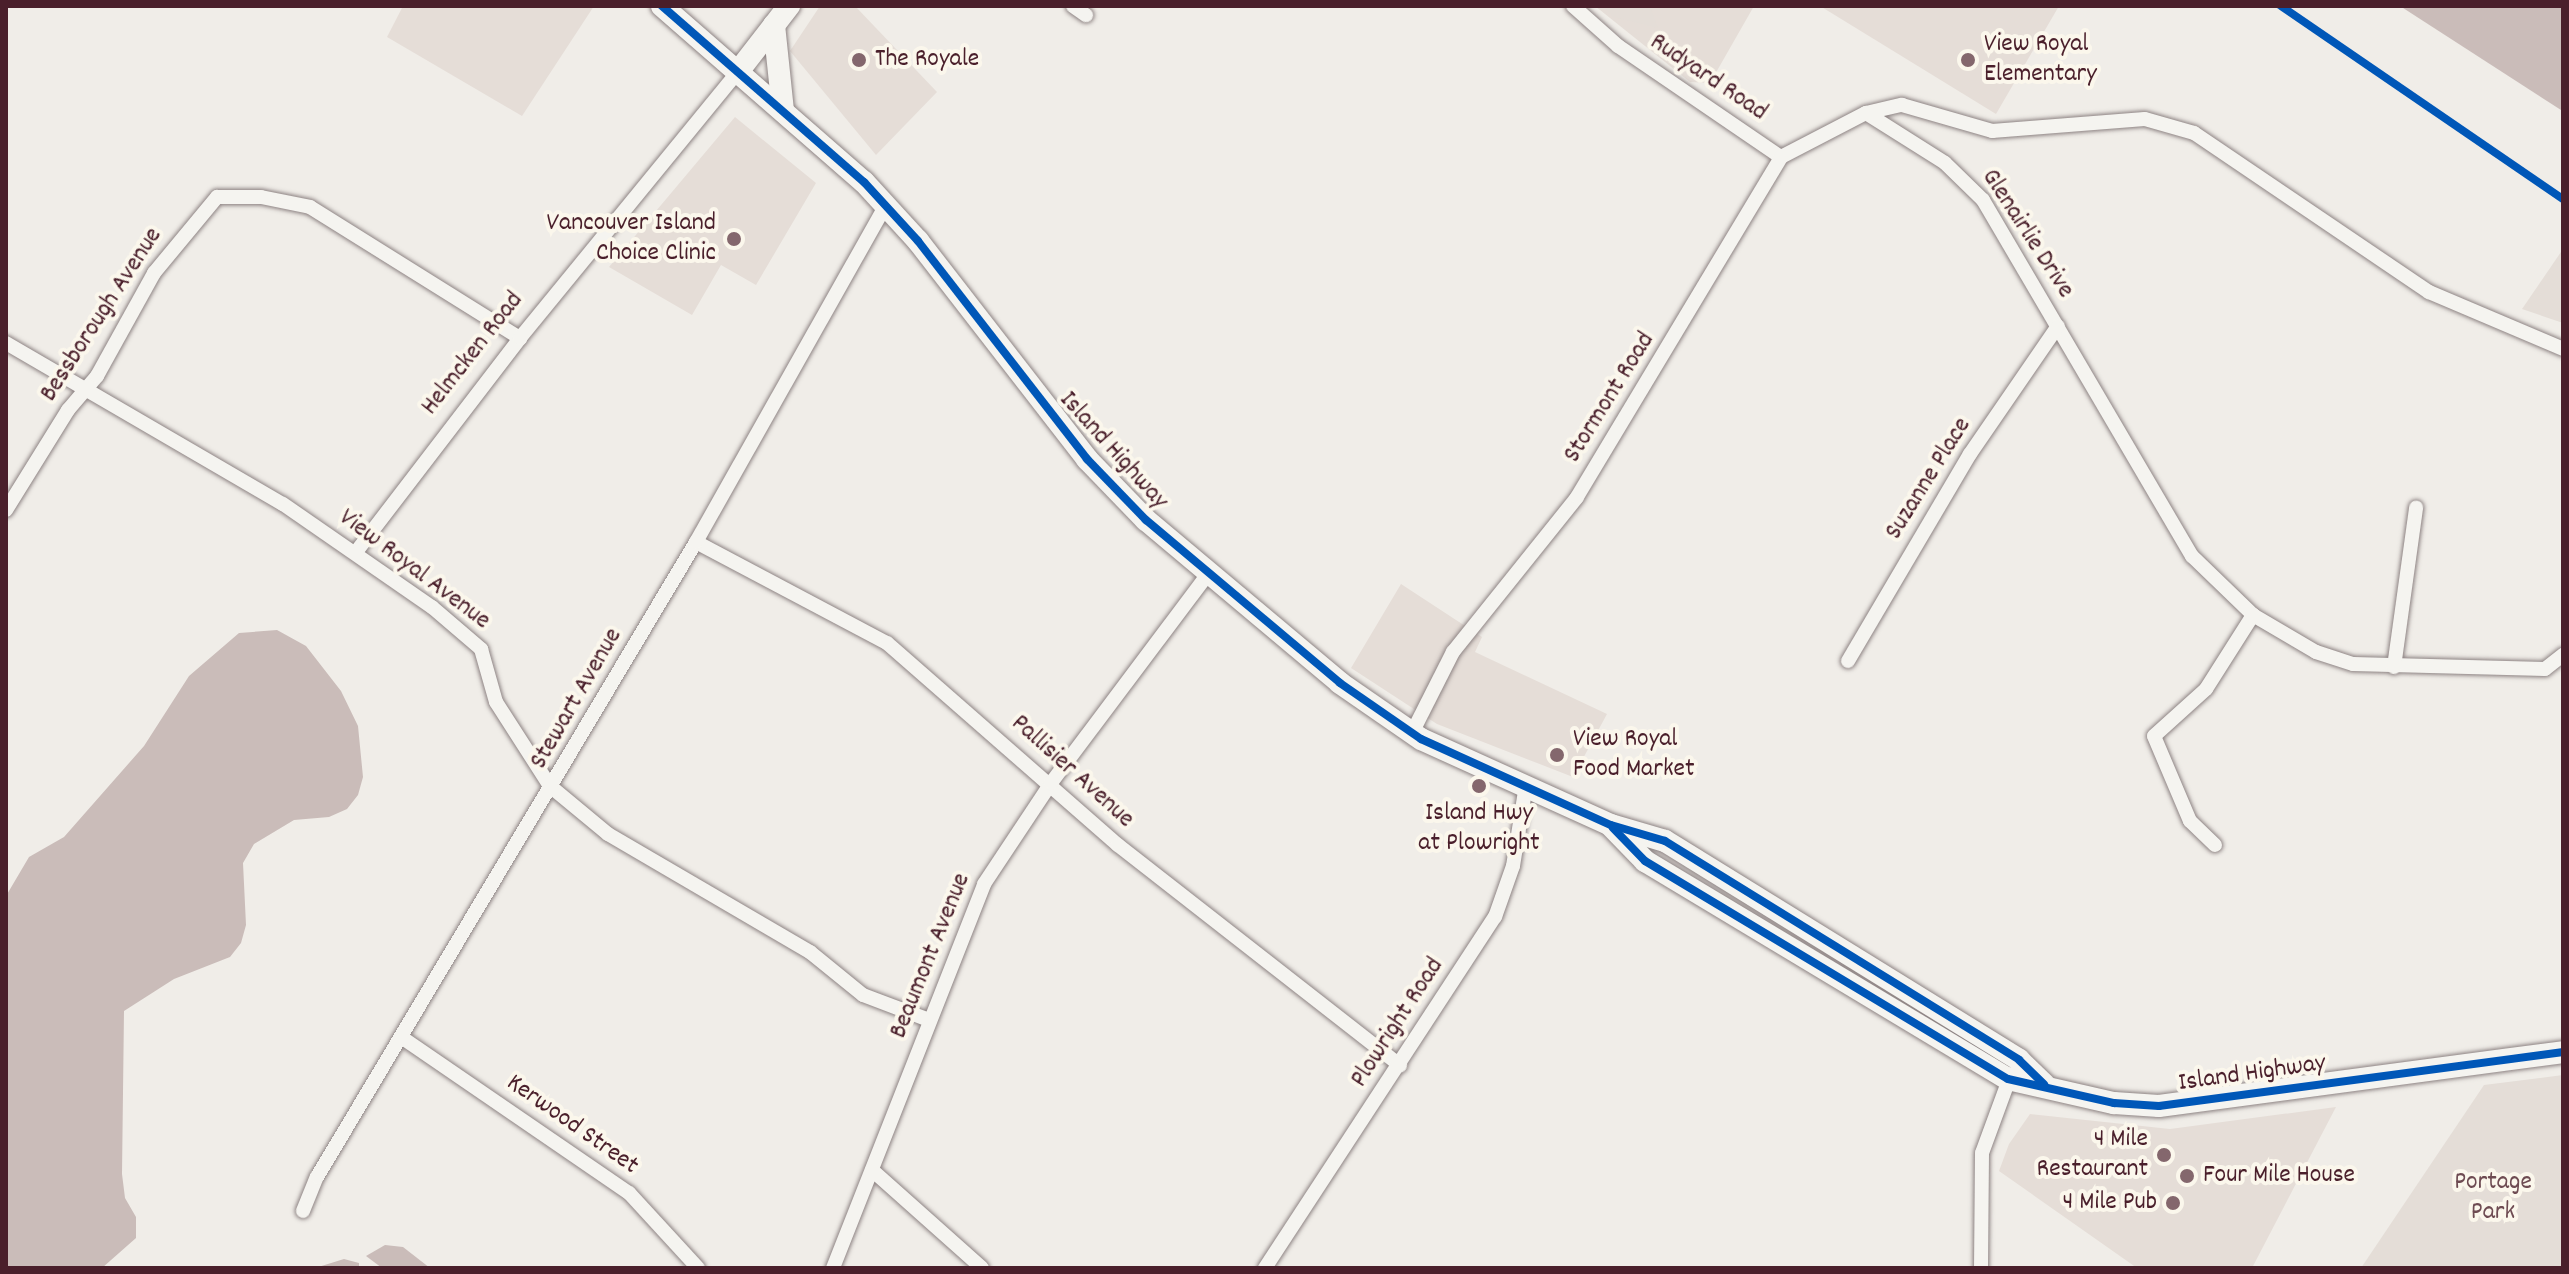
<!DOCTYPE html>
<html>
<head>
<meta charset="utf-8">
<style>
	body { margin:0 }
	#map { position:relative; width:2569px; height:1274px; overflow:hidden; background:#f0ede8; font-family:Dekko,sans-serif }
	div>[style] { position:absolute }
	.built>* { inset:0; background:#e5ddd7 }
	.green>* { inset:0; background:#e4ddd7 }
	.water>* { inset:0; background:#cabcb9 }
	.roads { filter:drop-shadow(0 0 2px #8d8383) drop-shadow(0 0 2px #8d8383) }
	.street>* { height:14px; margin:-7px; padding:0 7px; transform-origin:7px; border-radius:7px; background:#f5f4f0 }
	.secondary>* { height:22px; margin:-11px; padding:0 11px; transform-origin:11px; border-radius:11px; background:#f5f4f0 }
	.cycleway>* { height:8px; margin:-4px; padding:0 4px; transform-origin:4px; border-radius:4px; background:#0057b8 }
	.dots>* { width:22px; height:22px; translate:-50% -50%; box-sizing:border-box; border:4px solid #fbf7ec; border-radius:50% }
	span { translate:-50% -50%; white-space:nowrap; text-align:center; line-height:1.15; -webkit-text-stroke:8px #fbf7ec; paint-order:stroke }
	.poi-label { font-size:26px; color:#4a1f2b }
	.left { translate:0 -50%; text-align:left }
	.right { translate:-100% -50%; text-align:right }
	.street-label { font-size:26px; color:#4a1f2b }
	.park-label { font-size:26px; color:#6e4b52 }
	.frame { position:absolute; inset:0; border:8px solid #4a1f2b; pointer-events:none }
</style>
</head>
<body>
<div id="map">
	<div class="built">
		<i style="clip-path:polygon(403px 6px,594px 6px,522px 116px,387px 37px)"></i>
		<i style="clip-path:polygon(820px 6px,855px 6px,937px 92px,876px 155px,790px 51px)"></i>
		<i style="clip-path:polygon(1595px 6px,1754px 6px,1710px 83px,1690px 82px)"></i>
		<i style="clip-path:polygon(1820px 6px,2059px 6px,1996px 114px)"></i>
		<i style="clip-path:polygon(735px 117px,816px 183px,756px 285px,721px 265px,692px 315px,609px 267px)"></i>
		<i style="clip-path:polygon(1401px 584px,1482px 637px,1475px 652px,1607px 714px,1573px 777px,1437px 724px,1351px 668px)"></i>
		<i style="clip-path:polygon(2336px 1107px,2252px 1268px,2137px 1268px,1999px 1171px,2009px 1144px,2030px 1114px,2170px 1129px)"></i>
	</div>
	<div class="green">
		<i style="clip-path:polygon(1603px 6px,1650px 6px,1658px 28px,1613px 17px)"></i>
		<i style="clip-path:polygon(2563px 249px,2563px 323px,2522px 309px)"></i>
		<i style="clip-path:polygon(2563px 1075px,2563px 1268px,2361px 1268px,2484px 1085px)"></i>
	</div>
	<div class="water">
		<i style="clip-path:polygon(2400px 6px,2563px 6px,2563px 111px,2561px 110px)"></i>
		<i style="clip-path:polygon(277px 630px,306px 646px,341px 691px,358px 726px,363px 777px,358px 795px,347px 809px,329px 817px,294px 820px,254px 844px,243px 863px,246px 925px,241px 943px,230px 957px,174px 979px,124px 1011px,122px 1174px,125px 1198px,136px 1217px,136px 1238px,102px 1268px,6px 1268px,6px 896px,29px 857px,64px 837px,144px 746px,189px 676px,239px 633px)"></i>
		<i style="clip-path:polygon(385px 1245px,403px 1247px,430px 1268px,382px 1268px,366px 1256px)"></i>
		<i style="clip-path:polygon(344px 1259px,359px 1263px,359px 1268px,315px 1268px)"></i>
	</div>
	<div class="roads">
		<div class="street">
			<i style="left:1073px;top:6px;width:16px;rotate:35deg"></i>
			<i style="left:1573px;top:6px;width:60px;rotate:41.6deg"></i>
			<i style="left:1618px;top:46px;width:197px;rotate:34.3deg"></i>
			<i style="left:1866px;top:113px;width:93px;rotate:32.3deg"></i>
			<i style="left:1945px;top:163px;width:53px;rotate:44.2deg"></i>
			<i style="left:1983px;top:200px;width:413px;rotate:59.6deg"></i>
			<i style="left:2192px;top:556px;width:85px;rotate:44deg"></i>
			<i style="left:2253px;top:615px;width:73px;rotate:30.4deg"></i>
			<i style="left:2316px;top:652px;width:39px;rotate:18deg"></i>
			<i style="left:2353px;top:664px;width:192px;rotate:1.5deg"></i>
			<i style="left:2545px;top:669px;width:23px;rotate:-38deg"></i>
			<i style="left:6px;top:343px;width:320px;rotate:30.2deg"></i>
			<i style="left:283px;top:504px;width:181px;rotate:34.7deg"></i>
			<i style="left:432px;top:607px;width:65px;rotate:40.6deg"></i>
			<i style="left:481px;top:649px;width:55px;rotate:74.2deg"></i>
			<i style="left:496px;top:702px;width:100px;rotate:57.3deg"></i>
			<i style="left:550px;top:786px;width:75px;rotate:39.6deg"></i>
			<i style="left:608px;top:834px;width:234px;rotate:30.3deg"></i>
			<i style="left:810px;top:952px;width:68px;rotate:39.1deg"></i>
			<i style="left:863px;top:995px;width:71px;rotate:20.7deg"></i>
			<i style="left:6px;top:510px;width:118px;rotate:-58.2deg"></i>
			<i style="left:68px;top:410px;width:45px;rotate:-49.5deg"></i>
			<i style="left:97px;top:376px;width:118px;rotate:-61deg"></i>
			<i style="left:154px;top:273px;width:99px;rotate:-50.3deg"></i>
			<i style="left:217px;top:197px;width:44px"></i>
			<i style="left:261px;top:197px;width:50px;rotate:11.5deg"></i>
			<i style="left:310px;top:207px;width:248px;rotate:32deg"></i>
			<i style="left:696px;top:542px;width:216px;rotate:27.9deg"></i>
			<i style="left:887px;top:643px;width:307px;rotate:41.2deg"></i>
			<i style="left:1118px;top:845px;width:358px;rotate:38deg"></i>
			<i style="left:356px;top:552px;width:270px;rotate:-52.5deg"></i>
			<i style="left:520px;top:338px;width:343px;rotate:-50.7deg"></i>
			<i style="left:1848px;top:661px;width:240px;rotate:-59.5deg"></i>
			<i style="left:1970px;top:454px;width:155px;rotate:-55.5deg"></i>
			<i style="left:2394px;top:667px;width:161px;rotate:-82.1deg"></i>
			<i style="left:1412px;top:733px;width:91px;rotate:-63.2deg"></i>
			<i style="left:1453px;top:652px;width:198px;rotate:-51.3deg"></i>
			<i style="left:1577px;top:497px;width:397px;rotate:-59deg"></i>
			<i style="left:1781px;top:157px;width:96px;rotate:-27.4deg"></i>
			<i style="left:1866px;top:113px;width:37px;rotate:-13deg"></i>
			<i style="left:1902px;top:105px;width:94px;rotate:16.1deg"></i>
			<i style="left:1992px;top:131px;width:153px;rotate:-4.5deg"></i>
			<i style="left:2145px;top:119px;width:51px;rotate:15.9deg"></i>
			<i style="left:2194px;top:133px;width:284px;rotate:34.1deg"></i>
			<i style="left:2429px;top:292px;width:146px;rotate:23deg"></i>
			<i style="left:2215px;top:845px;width:35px;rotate:-136deg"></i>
			<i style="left:2190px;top:821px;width:92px;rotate:-113deg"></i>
			<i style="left:2154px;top:736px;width:70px;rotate:-42.1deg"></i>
			<i style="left:2206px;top:689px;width:88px;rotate:-57.6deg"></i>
			<i style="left:404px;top:1039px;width:273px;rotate:34.4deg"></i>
			<i style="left:629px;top:1193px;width:102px;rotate:47.4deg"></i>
			<i style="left:872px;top:1170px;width:147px;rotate:41.7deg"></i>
			<i style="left:303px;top:1211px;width:37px;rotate:-68deg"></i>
			<i style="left:317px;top:1177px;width:740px;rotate:-59.17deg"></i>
			<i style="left:696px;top:542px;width:386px;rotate:-60.6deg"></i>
			<i style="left:833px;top:1268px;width:413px;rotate:-68.5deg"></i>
			<i style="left:984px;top:884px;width:121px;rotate:-56.4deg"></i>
			<i style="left:1051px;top:783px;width:261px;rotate:-53.1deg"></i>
			<i style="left:1265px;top:1268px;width:420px;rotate:-56.8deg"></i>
			<i style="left:1495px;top:917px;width:54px;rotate:-70.6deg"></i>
			<i style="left:1513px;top:866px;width:82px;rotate:-80.9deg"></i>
			<i style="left:1981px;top:1268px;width:115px;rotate:-89.5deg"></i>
			<i style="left:1982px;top:1153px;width:84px;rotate:-69.8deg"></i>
		</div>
		<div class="secondary">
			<i style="left:662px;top:6px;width:268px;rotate:41.1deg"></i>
			<i style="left:864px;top:182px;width:80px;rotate:47.5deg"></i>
			<i style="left:918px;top:241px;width:276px;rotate:52.2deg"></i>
			<i style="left:1087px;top:459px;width:85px;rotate:46deg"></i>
			<i style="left:1146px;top:520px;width:253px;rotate:40deg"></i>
			<i style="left:1340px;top:683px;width:98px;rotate:34.7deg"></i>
			<i style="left:1421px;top:739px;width:209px;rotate:24.4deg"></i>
			<i style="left:1611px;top:825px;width:56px;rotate:16.5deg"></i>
			<i style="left:1665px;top:841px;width:416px;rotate:31.7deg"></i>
			<i style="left:2019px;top:1060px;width:35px;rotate:44deg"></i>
			<i style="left:774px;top:25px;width:85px;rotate:84deg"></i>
			<i style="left:737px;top:73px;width:85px;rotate:-52.2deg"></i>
			<i style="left:1611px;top:826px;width:49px;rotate:45.8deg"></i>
			<i style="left:1645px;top:861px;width:423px;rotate:31deg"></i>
			<i style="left:2008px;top:1079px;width:109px;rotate:12.8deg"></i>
			<i style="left:2114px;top:1103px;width:45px;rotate:3.8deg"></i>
			<i style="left:2159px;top:1106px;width:408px;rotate:-7.6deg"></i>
		</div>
	</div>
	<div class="cycleway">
		<i style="left:662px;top:6px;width:268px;rotate:41.1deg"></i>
		<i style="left:864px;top:182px;width:80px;rotate:47.5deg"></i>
		<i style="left:918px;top:241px;width:276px;rotate:52.2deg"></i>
		<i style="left:1087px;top:459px;width:85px;rotate:46deg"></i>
		<i style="left:1146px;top:520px;width:253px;rotate:40deg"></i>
		<i style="left:1340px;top:683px;width:98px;rotate:34.7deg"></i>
		<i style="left:1421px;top:739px;width:209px;rotate:24.4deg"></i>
		<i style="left:1611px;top:825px;width:56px;rotate:16.5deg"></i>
		<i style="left:1665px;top:841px;width:416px;rotate:31.7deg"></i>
		<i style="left:2019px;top:1060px;width:35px;rotate:44deg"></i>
		<i style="left:2281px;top:6px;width:342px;rotate:34.4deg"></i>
		<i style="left:1613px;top:828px;width:46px;rotate:45.9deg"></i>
		<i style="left:1645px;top:861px;width:423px;rotate:31deg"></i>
		<i style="left:2008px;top:1079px;width:109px;rotate:12.8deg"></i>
		<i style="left:2114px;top:1103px;width:45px;rotate:3.8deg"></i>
		<i style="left:2159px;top:1106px;width:408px;rotate:-7.6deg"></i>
	</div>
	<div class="dots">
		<i style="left:859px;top:60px;background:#84676d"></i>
		<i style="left:1968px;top:60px;background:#84676d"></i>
		<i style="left:734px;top:239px;background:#84676d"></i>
		<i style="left:1557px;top:755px;background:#84676d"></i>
		<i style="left:1479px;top:786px;background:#84676d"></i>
		<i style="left:2164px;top:1155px;background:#84676d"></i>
		<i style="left:2187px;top:1176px;background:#84676d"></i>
		<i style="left:2173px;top:1203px;background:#84676d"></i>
	</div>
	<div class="poi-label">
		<span class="left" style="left:1984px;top:60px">View Royal<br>Elementary</span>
		<span class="left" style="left:875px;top:60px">The Royale</span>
		<span class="right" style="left:716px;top:239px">Vancouver Island<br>Choice Clinic</span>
		<span class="left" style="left:1573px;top:755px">View Royal<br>Food Market</span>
		<span style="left:1479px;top:829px">Island Hwy<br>at Plowright</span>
		<span class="right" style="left:2148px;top:1155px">4 Mile<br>Restaurant</span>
		<span class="left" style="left:2203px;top:1176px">Four Mile House</span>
		<span class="right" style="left:2157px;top:1203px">4 Mile Pub</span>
	</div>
	<div class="street-label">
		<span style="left:1708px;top:78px;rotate:34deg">Rudyard Road</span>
		<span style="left:2027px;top:234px;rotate:57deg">Glenairlie Drive</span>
		<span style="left:102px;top:315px;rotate:-57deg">Bessborough Avenue</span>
		<span style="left:473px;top:354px;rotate:-52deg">Helmcken Road</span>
		<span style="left:1610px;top:398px;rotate:-58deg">Stormont Road</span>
		<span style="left:1113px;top:451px;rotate:48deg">Island Highway</span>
		<span style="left:1929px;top:479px;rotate:-58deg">Suzanne Place</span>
		<span style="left:414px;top:570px;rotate:37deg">View Royal Avenue</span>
		<span style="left:577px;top:699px;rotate:-60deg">Stewart Avenue</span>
		<span style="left:1072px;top:772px;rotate:42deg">Pallisier Avenue</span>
		<span style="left:931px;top:956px;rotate:-68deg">Beaumont Avenue</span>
		<span style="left:1398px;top:1023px;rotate:-57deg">Plowright Road</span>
		<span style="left:2252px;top:1074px;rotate:-8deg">Island Highway</span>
		<span style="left:572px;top:1125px;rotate:35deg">Kerwood Street</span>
	</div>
	<div class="park-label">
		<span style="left:2493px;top:1198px">Portage<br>Park</span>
	</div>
	<div class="frame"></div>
</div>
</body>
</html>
